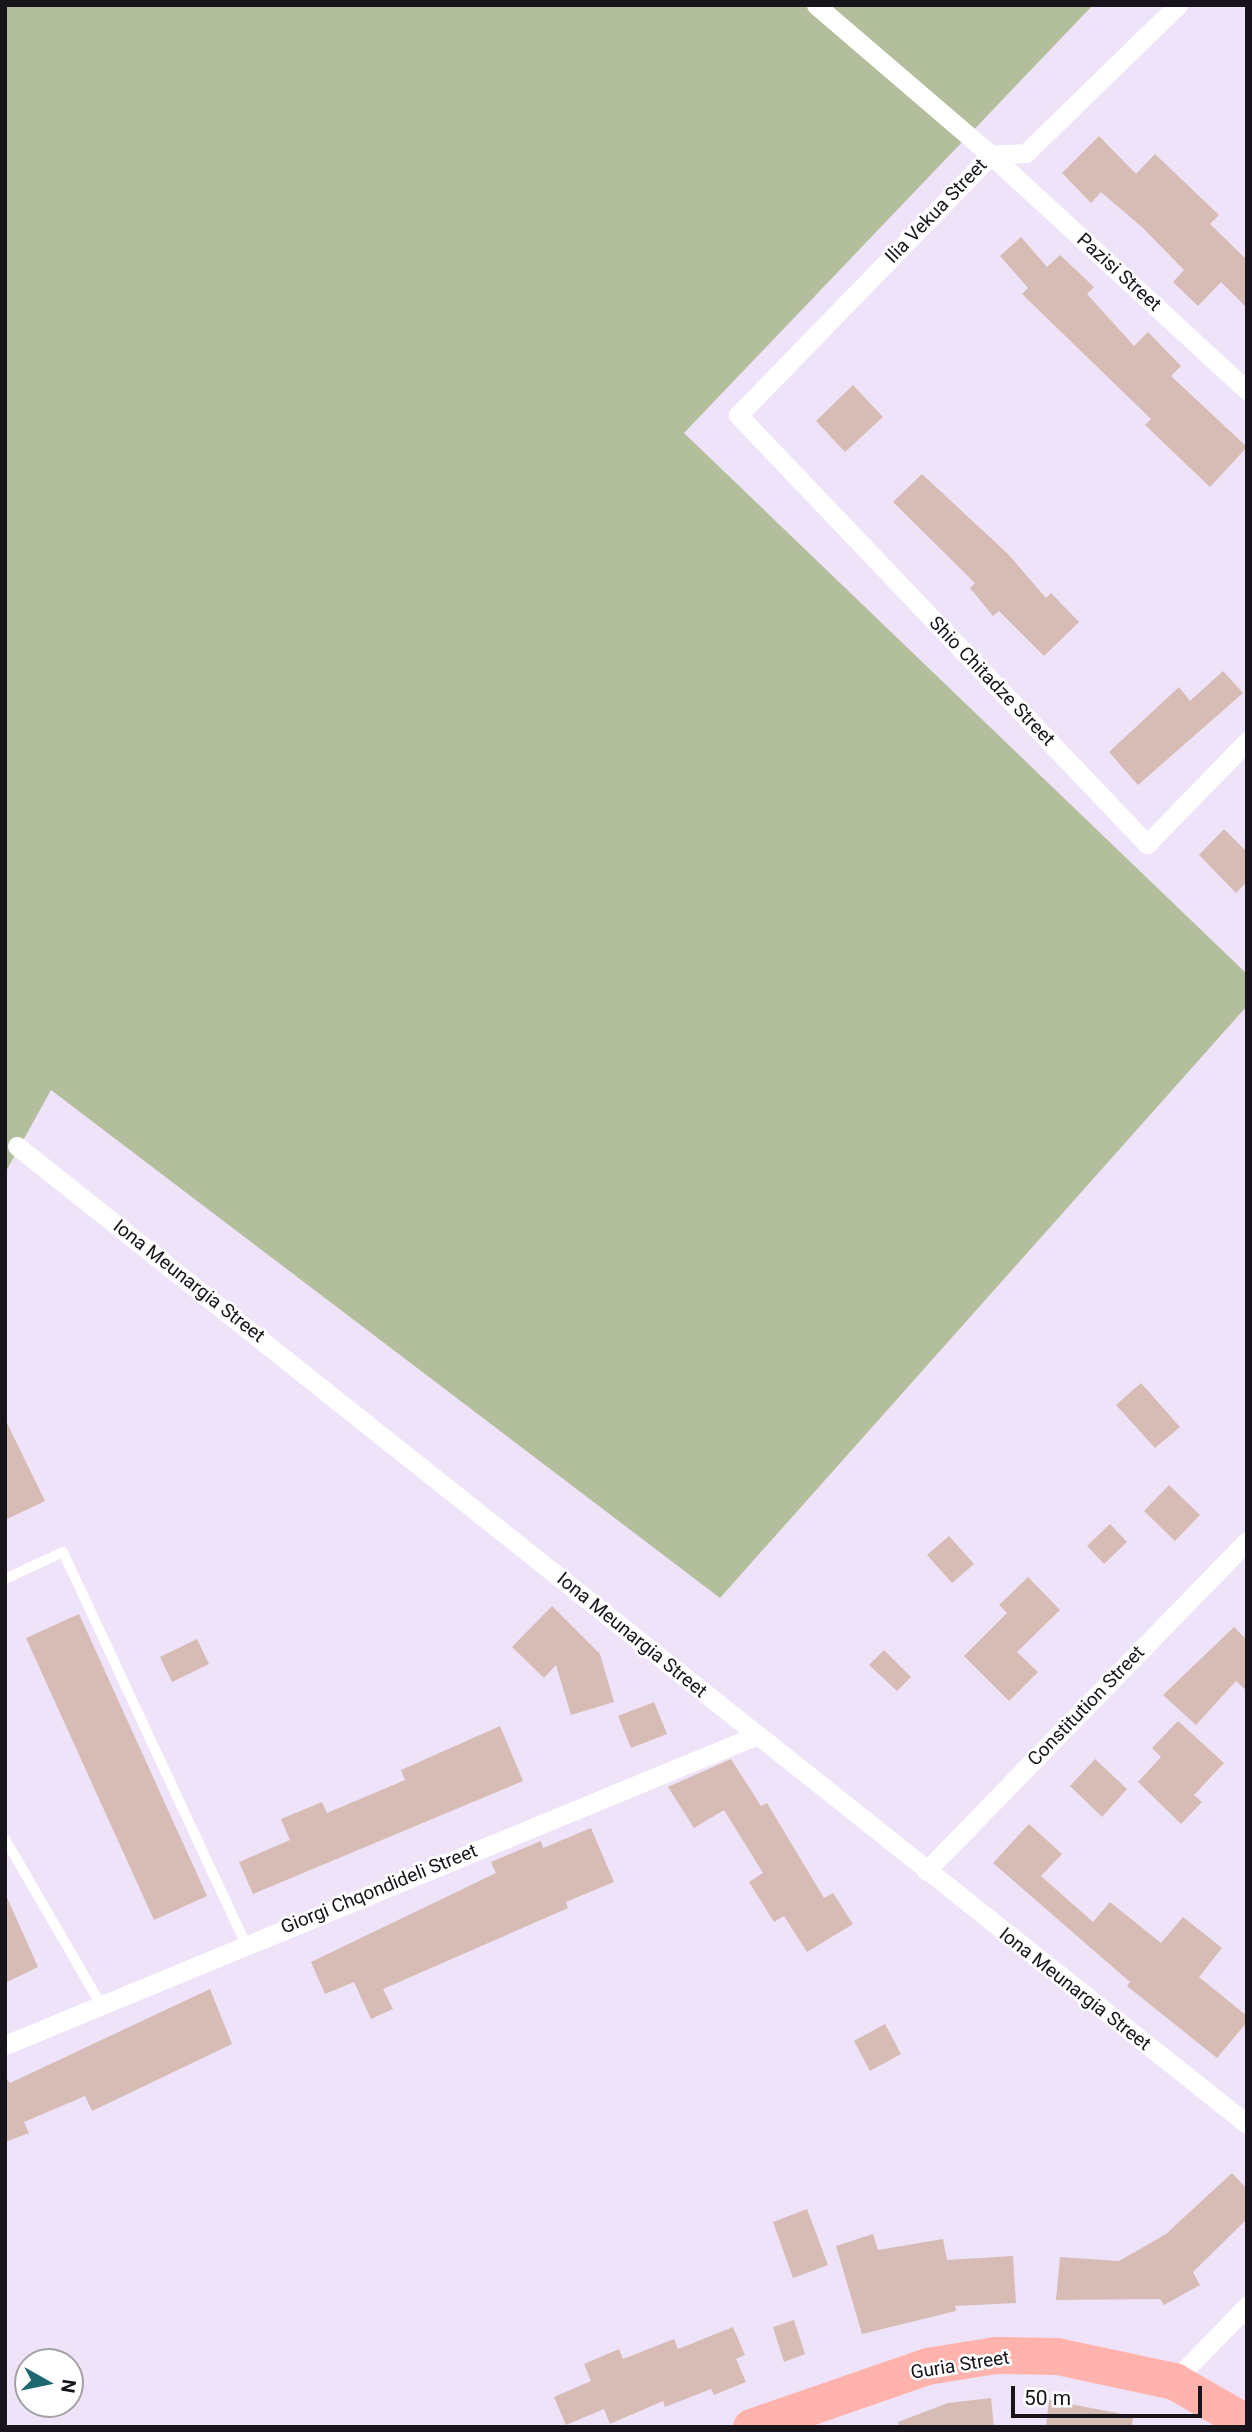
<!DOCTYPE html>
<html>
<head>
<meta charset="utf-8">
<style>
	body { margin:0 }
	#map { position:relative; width:1252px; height:2432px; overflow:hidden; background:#efe3f9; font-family:Roboto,sans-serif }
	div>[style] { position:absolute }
	.green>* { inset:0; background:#b3bf9c }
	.building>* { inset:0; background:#d6bcb4 }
	.lane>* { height:10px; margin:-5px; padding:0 5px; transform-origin:5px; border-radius:5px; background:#fff }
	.street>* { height:19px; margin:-9.5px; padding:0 9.5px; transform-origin:9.5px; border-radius:9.5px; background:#fff }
	.highway>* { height:37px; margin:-18.5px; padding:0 18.5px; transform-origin:18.5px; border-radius:18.5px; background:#ffb3ac }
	span { translate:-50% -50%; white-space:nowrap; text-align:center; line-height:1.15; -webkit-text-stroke:5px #fff; paint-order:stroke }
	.street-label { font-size:19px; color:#18141b }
	.frame { position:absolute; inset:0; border:7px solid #18141b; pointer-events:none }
	.north { position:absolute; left:14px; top:2348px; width:70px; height:70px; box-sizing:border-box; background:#fff; border:2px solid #a3a1a4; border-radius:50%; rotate:99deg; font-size:19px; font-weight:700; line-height:28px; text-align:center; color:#18141b }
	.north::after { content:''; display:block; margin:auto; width:24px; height:32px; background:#1d6871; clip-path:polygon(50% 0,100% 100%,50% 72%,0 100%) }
	.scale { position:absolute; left:1011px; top:2386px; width:191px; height:32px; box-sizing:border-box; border:4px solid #18141b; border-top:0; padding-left:9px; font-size:21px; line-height:24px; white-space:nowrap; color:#18141b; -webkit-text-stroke:5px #fff; paint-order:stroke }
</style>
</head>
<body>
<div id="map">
	<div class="green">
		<i style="clip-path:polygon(5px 5px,1093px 5px,684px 433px,1247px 974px,1247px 1006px,720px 1598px,51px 1090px,5px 1173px)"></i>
	</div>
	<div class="building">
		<i style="clip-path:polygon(1099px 136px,1136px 174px,1155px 154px,1219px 215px,1210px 224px,1247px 260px,1247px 308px,1221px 282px,1198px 306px,1173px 282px,1184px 270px,1143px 228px,1101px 192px,1091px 203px,1062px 173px)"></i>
		<i style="clip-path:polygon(1021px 237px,1047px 267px,1060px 255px,1094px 287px,1087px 294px,1134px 346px,1148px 332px,1181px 366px,1171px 376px,1247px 447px,1210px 487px,1145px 425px,1151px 419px,1022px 294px,1028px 288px,1000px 256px)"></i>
		<i style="clip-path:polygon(853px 385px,883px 417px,845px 452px,816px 421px)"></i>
		<i style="clip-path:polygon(922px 474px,1009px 555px,1046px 598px,1051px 593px,1079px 622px,1044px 656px,999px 611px,993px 616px,970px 588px,975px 583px,893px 502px)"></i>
		<i style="clip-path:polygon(1223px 671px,1243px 693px,1138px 785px,1109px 752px,1179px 687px,1190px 701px)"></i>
		<i style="clip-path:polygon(1224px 829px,1247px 852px,1247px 882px,1236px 893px,1199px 855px)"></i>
		<i style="clip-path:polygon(1141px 1383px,1180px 1427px,1155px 1448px,1116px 1405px)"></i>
		<i style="clip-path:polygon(5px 1419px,45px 1501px,5px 1520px)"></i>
		<i style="clip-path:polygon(1169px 1485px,1200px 1515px,1175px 1541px,1144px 1511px)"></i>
		<i style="clip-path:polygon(1110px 1524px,1127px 1542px,1104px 1564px,1087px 1546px)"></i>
		<i style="clip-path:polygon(949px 1536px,974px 1564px,952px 1583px,927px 1555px)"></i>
		<i style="clip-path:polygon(1028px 1577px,1060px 1610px,1017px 1652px,1038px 1672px,1009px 1701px,964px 1656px,1007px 1613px,999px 1605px)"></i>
		<i style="clip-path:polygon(552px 1606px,600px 1654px,614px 1702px,571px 1715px,556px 1665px,544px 1678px,512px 1647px)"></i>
		<i style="clip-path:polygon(79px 1614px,207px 1896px,154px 1920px,26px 1638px)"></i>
		<i style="clip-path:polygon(1234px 1627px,1247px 1640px,1247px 1691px,1236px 1681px,1196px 1725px,1163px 1695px)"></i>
		<i style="clip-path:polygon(197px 1639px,209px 1664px,172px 1682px,160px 1657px)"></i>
		<i style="clip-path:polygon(884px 1650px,911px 1677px,897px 1691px,869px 1665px)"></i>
		<i style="clip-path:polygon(654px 1702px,667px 1734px,631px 1748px,618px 1716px)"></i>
		<i style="clip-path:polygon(1178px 1721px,1224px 1763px,1194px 1795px,1202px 1802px,1181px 1824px,1138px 1782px,1161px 1757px,1152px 1748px)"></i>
		<i style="clip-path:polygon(500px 1726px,523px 1781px,253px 1894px,239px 1862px,290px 1840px,281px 1819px,322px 1802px,327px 1813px,405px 1780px,401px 1770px)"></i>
		<i style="clip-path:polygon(731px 1759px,761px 1806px,767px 1803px,824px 1898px,833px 1893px,853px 1924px,807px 1952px,784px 1916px,774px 1922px,749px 1882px,763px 1873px,724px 1810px,694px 1828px,668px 1787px)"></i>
		<i style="clip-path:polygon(1095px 1759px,1127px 1789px,1102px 1817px,1070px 1786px)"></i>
		<i style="clip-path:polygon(1029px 1824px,1062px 1854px,1041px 1876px,1093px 1922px,1110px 1902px,1161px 1943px,1183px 1917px,1222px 1948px,1199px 1977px,1247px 2016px,1247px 2022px,1217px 2058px,1127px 1986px,1130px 1982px,993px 1863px)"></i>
		<i style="clip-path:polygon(591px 1828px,614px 1882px,566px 1902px,568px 1908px,383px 1989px,393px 2009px,371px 2019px,354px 1982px,325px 1994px,311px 1962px,496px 1873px,491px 1862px,541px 1841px,543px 1848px)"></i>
		<i style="clip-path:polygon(5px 1893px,38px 1967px,5px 1983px)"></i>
		<i style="clip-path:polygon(210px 1989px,232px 2044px,92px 2111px,85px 2096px,24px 2122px,29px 2133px,5px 2142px,5px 2077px,10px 2083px)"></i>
		<i style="clip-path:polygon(885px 2024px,901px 2054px,870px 2071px,854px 2041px)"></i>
		<i style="clip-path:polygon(1232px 2173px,1247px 2189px,1247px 2219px,1193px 2272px,1200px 2285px,1164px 2305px,1160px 2299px,1056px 2300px,1060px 2257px,1119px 2261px,1166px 2234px)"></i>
		<i style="clip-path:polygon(807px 2209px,828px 2265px,793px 2278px,773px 2222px)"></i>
		<i style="clip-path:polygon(873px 2234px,878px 2250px,943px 2239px,947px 2260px,1013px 2256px,1016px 2303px,955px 2306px,956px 2311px,862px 2334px,836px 2246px)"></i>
		<i style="clip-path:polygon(794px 2320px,805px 2354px,784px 2362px,773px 2327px)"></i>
		<i style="clip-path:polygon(733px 2327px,745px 2355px,736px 2359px,746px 2382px,714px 2395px,711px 2389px,665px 2407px,663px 2401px,610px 2424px,604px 2409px,566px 2425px,554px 2397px,591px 2381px,584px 2364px,619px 2349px,623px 2359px,674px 2339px,678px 2349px)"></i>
		<i style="clip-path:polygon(991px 2398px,994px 2427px,899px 2427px,898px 2422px,948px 2403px)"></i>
		<i style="clip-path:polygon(1049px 2400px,1133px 2416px,1132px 2427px,1046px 2427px)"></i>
	</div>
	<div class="lane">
		<i style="left:5px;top:1579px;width:64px;rotate:-25deg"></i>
		<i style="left:63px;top:1552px;width:433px;rotate:65deg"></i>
		<i style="left:5px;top:1839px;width:193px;rotate:59.9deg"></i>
	</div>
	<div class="street">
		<i style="left:816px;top:5px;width:230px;rotate:40.6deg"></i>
		<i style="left:991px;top:155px;width:348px;rotate:42.6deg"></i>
		<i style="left:1178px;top:5px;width:212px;rotate:135.8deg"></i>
		<i style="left:1026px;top:153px;width:35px;rotate:177deg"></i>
		<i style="left:991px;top:155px;width:363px;rotate:134.2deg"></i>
		<i style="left:738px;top:415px;width:593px;rotate:46.37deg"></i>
		<i style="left:1147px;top:844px;width:144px;rotate:-45.8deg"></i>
		<i style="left:17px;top:1146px;width:1571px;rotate:38.49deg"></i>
		<i style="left:926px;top:1871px;width:460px;rotate:-45.8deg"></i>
		<i style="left:5px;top:2045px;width:811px;rotate:-22.39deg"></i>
		<i style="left:1174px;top:2381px;width:105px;rotate:-45.8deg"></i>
	</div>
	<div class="highway">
		<i style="left:751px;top:2427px;width:186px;rotate:-19.1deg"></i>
		<i style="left:927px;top:2366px;width:69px;rotate:-9.2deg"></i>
		<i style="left:995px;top:2355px;width:62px;rotate:0.9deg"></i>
		<i style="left:1057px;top:2356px;width:120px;rotate:12.1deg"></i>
		<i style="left:1174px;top:2381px;width:84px;rotate:29.9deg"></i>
	</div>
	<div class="street-label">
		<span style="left:936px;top:211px;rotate:-46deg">Ilia Vekua Street</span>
		<span style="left:1119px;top:272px;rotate:42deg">Pazisi Street</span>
		<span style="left:992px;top:681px;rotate:46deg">Shio Chitadze Street</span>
		<span style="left:189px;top:1281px;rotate:38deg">Iona Meunargia Street</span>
		<span style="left:632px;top:1635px;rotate:39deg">Iona Meunargia Street</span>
		<span style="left:1086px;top:1706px;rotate:-46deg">Constitution Street</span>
		<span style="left:379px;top:1889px;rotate:-22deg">Giorgi Chqondideli Street</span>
		<span style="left:1075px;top:1989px;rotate:38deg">Iona Meunargia Street</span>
		<span style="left:960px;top:2365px;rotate:-9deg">Guria Street</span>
	</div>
	<div class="frame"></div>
	<div class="north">N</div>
	<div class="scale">50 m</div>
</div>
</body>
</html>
